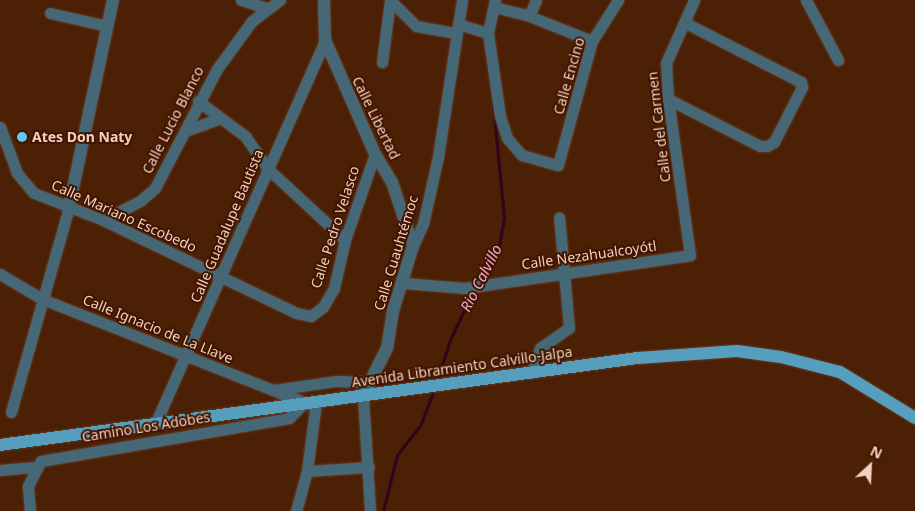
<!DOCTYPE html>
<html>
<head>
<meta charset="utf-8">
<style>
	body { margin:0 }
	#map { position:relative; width:915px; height:511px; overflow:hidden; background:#4b2005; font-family:"Noto Sans",sans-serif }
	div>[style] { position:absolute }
	.stream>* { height:3px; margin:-1.5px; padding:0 1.5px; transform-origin:1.5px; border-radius:1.5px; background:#30031e }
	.roads { filter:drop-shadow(0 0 1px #663c23) drop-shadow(0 0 1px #663c23) }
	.minor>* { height:11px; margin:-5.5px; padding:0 5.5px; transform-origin:5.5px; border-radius:5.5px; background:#466776 }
	.tertiary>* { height:12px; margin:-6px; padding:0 6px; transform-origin:6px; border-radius:6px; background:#466776 }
	.primary>* { height:12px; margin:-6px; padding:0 6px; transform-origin:6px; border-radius:6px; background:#569ebd }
	.dots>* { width:14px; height:14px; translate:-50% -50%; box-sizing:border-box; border:2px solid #401600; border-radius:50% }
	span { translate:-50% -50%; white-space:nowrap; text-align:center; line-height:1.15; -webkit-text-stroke:4px #401600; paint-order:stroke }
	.street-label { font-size:14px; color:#f4d0be }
	.poi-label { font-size:14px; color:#f4d0be; font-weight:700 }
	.left { translate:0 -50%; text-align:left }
	.water-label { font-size:15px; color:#f6a7ce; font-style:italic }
	.north { position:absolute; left:845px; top:441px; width:50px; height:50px; -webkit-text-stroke:4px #401600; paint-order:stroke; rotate:25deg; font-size:14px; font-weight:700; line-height:20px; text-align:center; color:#f4d0be }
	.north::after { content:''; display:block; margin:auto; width:18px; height:22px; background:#f4d0be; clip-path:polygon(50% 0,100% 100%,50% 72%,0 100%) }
</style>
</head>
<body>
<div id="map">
	<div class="stream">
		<i style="left:477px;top:284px;width:44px;rotate:-59.9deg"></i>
		<i style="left:499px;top:246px;width:28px;rotate:-80deg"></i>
		<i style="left:504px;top:218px;width:116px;rotate:-95.5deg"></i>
		<i style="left:436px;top:383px;width:45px;rotate:-72deg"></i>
		<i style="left:450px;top:340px;width:56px;rotate:-64.8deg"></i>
		<i style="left:383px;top:511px;width:58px;rotate:-76deg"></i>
		<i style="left:397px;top:455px;width:37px;rotate:-52deg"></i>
		<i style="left:420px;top:426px;width:40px;rotate:-69deg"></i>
	</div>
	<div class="roads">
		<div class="minor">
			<i style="left:241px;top:0;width:27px;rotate:17deg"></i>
			<i style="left:390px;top:0;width:37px;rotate:45deg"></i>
			<i style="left:416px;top:26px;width:41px;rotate:9.9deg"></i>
			<i style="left:495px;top:0;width:34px;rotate:102deg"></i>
			<i style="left:488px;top:33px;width:84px;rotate:81.8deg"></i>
			<i style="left:500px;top:116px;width:23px;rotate:72deg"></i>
			<i style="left:507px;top:138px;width:23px;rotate:49deg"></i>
			<i style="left:522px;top:155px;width:37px;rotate:16deg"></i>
			<i style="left:558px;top:165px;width:129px;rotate:-74.7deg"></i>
			<i style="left:592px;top:41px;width:49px;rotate:-57.6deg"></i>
			<i style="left:806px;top:0;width:68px;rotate:61.9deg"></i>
			<i style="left:494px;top:7px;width:36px;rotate:14deg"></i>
			<i style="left:529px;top:16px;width:68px;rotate:21.6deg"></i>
			<i style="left:50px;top:13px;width:58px;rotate:12.8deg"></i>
			<i style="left:529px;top:16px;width:17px;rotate:-66deg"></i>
			<i style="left:458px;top:24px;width:31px;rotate:17deg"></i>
			<i style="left:382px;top:62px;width:63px;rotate:-82.6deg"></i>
			<i style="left:668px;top:99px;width:103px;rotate:27.1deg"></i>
			<i style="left:760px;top:146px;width:7px"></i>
			<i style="left:767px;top:146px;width:8px;rotate:-30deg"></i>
			<i style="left:774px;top:142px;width:62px;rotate:-63deg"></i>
			<i style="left:802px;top:87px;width:5px;rotate:-101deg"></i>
			<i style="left:801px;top:82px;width:131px;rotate:-152.9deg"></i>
			<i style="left:198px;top:101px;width:59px;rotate:36.7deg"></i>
			<i style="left:245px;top:136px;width:39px;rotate:55deg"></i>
			<i style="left:267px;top:168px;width:106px;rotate:42.7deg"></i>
			<i style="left:0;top:127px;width:49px;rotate:69.7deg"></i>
			<i style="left:17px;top:173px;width:26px;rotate:50deg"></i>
			<i style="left:34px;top:193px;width:74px;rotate:21.4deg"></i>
			<i style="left:103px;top:220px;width:214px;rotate:25.7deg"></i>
			<i style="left:296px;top:313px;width:15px;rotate:11deg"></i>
			<i style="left:311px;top:316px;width:15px;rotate:-37deg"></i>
			<i style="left:323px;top:307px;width:22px;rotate:-60deg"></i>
			<i style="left:334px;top:288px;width:49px;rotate:-77.1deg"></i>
			<i style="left:345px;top:240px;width:91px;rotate:-70.8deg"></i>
			<i style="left:185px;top:131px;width:35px;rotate:-20deg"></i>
			<i style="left:103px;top:220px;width:42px;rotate:-27.2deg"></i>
			<i style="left:140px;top:201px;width:20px;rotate:-41deg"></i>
			<i style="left:155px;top:188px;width:134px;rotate:-62.5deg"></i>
			<i style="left:217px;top:69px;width:59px;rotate:-53.9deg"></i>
			<i style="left:252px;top:21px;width:35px;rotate:-37deg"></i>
			<i style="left:413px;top:246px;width:24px;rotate:-66deg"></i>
			<i style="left:423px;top:224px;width:69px;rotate:-77.4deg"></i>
			<i style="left:438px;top:157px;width:159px;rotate:-81.3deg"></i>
			<i style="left:0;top:274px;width:49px;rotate:30.8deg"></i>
			<i style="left:42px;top:299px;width:286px;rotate:21.5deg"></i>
			<i style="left:403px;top:283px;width:62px;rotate:4.6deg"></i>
			<i style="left:465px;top:288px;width:227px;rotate:-8.3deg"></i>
			<i style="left:690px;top:255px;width:158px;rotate:-98deg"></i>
			<i style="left:668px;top:99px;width:36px;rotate:-93deg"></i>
			<i style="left:666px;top:63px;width:69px;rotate:-66deg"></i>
			<i style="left:531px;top:373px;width:27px;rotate:-70deg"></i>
			<i style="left:540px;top:348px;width:35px;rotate:-35deg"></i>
			<i style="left:569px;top:328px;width:111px;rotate:-95.1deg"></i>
			<i style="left:274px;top:390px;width:63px;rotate:-8.3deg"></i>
			<i style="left:336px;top:381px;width:35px;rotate:2deg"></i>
			<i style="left:363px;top:396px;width:115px;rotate:86.5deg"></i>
			<i style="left:11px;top:412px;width:213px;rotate:-74.2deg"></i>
			<i style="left:156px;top:422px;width:418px;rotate:-66.1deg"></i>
			<i style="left:0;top:470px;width:36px;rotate:-5deg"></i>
			<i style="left:307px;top:471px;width:62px;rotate:-3.7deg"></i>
			<i style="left:30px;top:511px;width:25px;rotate:-95deg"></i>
			<i style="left:28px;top:486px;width:28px;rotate:-63deg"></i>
			<i style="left:41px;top:461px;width:252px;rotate:-9.8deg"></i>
			<i style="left:289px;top:418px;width:20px;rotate:-45deg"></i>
			<i style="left:296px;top:511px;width:41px;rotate:-74.6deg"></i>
			<i style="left:307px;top:471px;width:69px;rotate:-82.5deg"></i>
		</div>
		<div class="tertiary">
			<i style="left:324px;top:0;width:40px;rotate:88.6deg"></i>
			<i style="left:325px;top:40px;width:124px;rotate:66.3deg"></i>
			<i style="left:375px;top:154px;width:33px;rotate:59deg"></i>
			<i style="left:392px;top:182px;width:67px;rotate:71.8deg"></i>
			<i style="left:413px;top:246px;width:68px;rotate:107.1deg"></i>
			<i style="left:393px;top:311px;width:37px;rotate:99deg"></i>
			<i style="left:387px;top:348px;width:54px;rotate:116.6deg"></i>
			<i style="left:69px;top:207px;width:212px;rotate:-78deg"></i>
		</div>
		<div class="primary">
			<i style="left:0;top:445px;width:644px;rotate:-7.77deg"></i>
			<i style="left:638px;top:358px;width:99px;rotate:-4deg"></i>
			<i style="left:737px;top:351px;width:44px;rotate:7.8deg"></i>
			<i style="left:781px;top:357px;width:61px;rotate:14.3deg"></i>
			<i style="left:840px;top:372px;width:88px;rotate:31.5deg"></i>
		</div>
	</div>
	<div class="dots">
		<i style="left:22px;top:137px;background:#64c5ee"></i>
	</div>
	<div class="street-label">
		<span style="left:569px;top:76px;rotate:-74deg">Calle Encino</span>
		<span style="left:376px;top:118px;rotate:64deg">Calle Libertad</span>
		<span style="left:173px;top:120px;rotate:-63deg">Calle Lucio Blanco</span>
		<span style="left:659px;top:127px;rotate:-97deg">Calle del Carmen</span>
		<span style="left:124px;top:216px;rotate:24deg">Calle Mariano Escobedo</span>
		<span style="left:227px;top:226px;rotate:-67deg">Calle Guadalupe Bautista</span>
		<span style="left:335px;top:227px;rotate:-72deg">Calle Pedro Velasco</span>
		<span style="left:396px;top:253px;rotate:-73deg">Calle Cuauhtémoc</span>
		<span style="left:589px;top:255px;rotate:-8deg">Calle Nezahualcoyótl</span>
		<span style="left:158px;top:329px;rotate:22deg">Calle Ignacio de La Llave</span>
		<span style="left:462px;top:367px;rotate:-8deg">Avenida Libramiento Calvillo-Jalpa</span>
		<span style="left:146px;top:427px;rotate:-9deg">Camino Los Adobes</span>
	</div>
	<div class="poi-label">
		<span class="left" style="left:32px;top:137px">Ates Don Naty</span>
	</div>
	<div class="water-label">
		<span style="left:481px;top:278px;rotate:-63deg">Rio Calvillo</span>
	</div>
	<div class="north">N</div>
</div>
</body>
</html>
